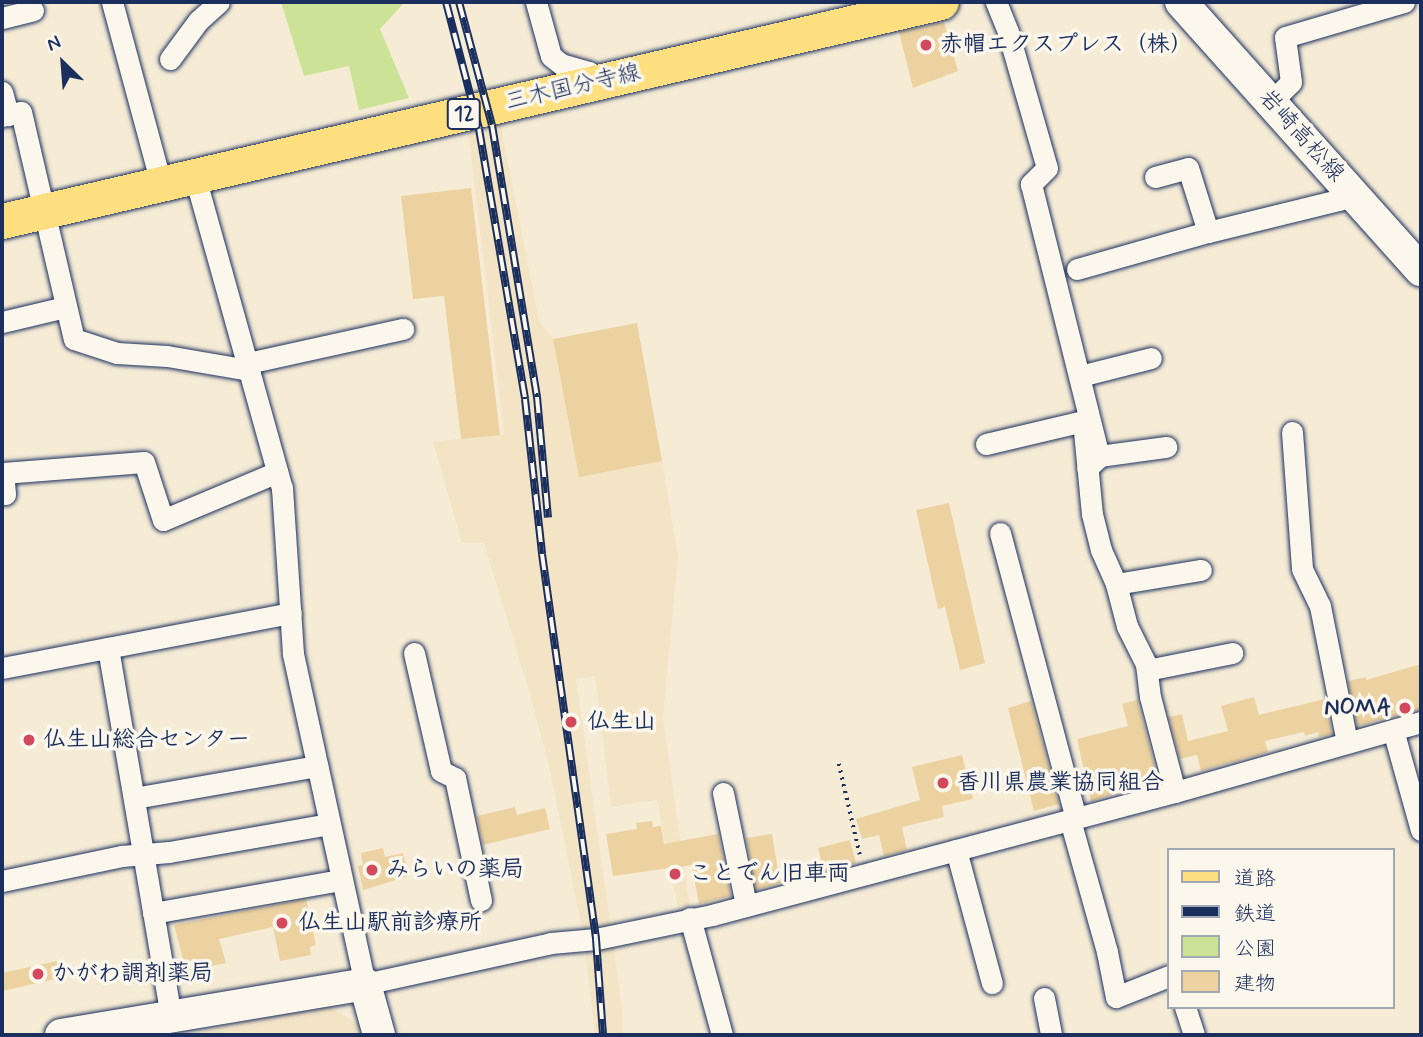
<!DOCTYPE html>
<html>
<head>
<meta charset="utf-8">
<style>
	body { margin:0 }
	#map { position:relative; width:1423px; height:1037px; overflow:hidden; background:#f6ecd6; font-family:Mynerve,"Klee One",sans-serif }
	div>[style] { position:absolute }
	.built>* { inset:0; background:#f3e4c6 }
	.green>* { inset:0; background:#cbe297 }
	.building>* { inset:0; background:#ecd2a1 }
	.path>* { height:3.5px; margin-top:-1.75px; transform-origin:0; background:repeating-linear-gradient(90deg,#1b2f5e 0 2px,transparent 0 7px) }
	.roads { filter:drop-shadow(0 0 2px #1b2f5e) drop-shadow(0 0 2px #1b2f5e) }
	.street>* { height:21px; margin:-10.5px; padding:0 10.5px; transform-origin:10.5px; border-radius:10.5px; background:#fbf7ec }
	.secondary>* { height:32px; margin:-16px; padding:0 16px; transform-origin:16px; border-radius:16px; background:#fbf7ec }
	.primary>* { height:35px; margin:-17.5px; padding:0 17.5px; transform-origin:17.5px; border-radius:17.5px; background:#fddf80 }
	.rail>* { height:8px; margin-top:-4px; transform-origin:0; background:repeating-linear-gradient(90deg,#fbf7ec 0 16px,#1b2f5e 0 32px); box-sizing:border-box; border-block:2px solid #1b2f5e }
	.dots>* { width:19px; height:19px; translate:-50% -50%; box-sizing:border-box; border:4px solid #fbf7ec; border-radius:50% }
	span { translate:-50% -50%; white-space:nowrap; text-align:center; line-height:1.15; -webkit-text-stroke:7px #fbf7ec; paint-order:stroke }
	.shield-label span { padding:2px 5px; background:#fbf7ec; border:2px solid; border-radius:5px; -webkit-text-stroke-width:0 }
	.shield-label { font-size:21px; color:#1b2f5e; font-weight:700 }
	.poi-label { font-size:23px; color:#1b2f5e; font-weight:700 }
	.left { translate:0 -50%; text-align:left }
	.right { translate:-100% -50%; text-align:right }
	.street-label { font-size:23px; color:#1b2f5e }
	.frame { position:absolute; inset:0; border:4px solid #1b2f5e; pointer-events:none }
	.legend { position:absolute; left:1167px; top:848px; width:228px; height:161px; box-sizing:border-box; background:#fbf7ec; border:2px solid #a1a7b3; margin:0; padding:9px 12px; list-style:none; font-size:21px; color:#1b2f5e }
	.legend li { display:flex; align-items:center; gap:14px; height:35px }
	.legend b { width:35px; border:2px solid #a1a7b3 }
	.north { position:absolute; left:28px; top:28px; width:70px; height:70px; -webkit-text-stroke:5px #fbf7ec; paint-order:stroke; rotate:335deg; font-size:19px; font-weight:700; line-height:28px; text-align:center; color:#1b2f5e }
	.north::after { content:''; display:block; margin:auto; width:24px; height:32px; background:#1b2f5e; clip-path:polygon(50% 0,100% 100%,50% 72%,0 100%) }
</style>
</head>
<body>
<div id="map">
	<div class="built">
		<i style="clip-path:polygon(500px 122px,539px 320px,553px 339px,579px 476px,662px 461px,678px 556px,663px 718px,690px 908px,678px 909px,657px 800px,611px 807px,595px 676px,576px 679px,622px 1008px,623px 1035px,595px 1035px,583px 934px,549px 766px,530px 694px,484px 543px,462px 543px,433px 442px,504px 434px,468px 129px)"></i>
		<i style="clip-path:polygon(326px 1005px,369px 1030px,370px 1035px,182px 1035px)"></i>
	</div>
	<div class="green">
		<i style="clip-path:polygon(281px 2px,405px 2px,380px 29px,409px 98px,359px 110px,349px 66px,304px 76px)"></i>
	</div>
	<div class="building">
		<i style="clip-path:polygon(944px 22px,958px 71px,913px 88px,899px 32px)"></i>
		<i style="clip-path:polygon(471px 188px,500px 435px,461px 439px,444px 296px,413px 299px,401px 196px)"></i>
		<i style="clip-path:polygon(637px 323px,662px 461px,579px 477px,553px 339px)"></i>
		<i style="clip-path:polygon(949px 503px,985px 663px,960px 670px,945px 607px,938px 609px,916px 510px)"></i>
		<i style="clip-path:polygon(1421px 664px,1421px 709px,1357px 726px,1348px 681px,1366px 677px,1366px 680px)"></i>
		<i style="clip-path:polygon(1254px 697px,1259px 715px,1325px 699px,1332px 734px,1319px 737px,1318px 732px,1305px 736px,1304px 732px,1265px 741px,1268px 752px,1201px 771px,1197px 755px,1180px 759px,1169px 717px,1182px 714px,1188px 741px,1228px 731px,1221px 706px)"></i>
		<i style="clip-path:polygon(1137px 700px,1159px 782px,1091px 801px,1077px 739px,1128px 726px,1122px 704px)"></i>
		<i style="clip-path:polygon(1031px 701px,1059px 804px,1034px 811px,1008px 708px)"></i>
		<i style="clip-path:polygon(962px 755px,973px 799px,942px 806px,944px 817px,902px 827px,907px 850px,884px 856px,879px 835px,862px 839px,856px 819px,920px 800px,912px 767px)"></i>
		<i style="clip-path:polygon(515px 807px,517px 815px,545px 808px,550px 829px,483px 845px,477px 816px)"></i>
		<i style="clip-path:polygon(652px 821px,653px 827px,661px 826px,664px 844px,718px 834px,731px 896px,699px 904px,692px 865px,613px 876px,606px 834px,637px 829px,636px 823px)"></i>
		<i style="clip-path:polygon(772px 834px,780px 883px,756px 890px,746px 838px)"></i>
		<i style="clip-path:polygon(850px 840px,856px 863px,824px 872px,818px 848px)"></i>
		<i style="clip-path:polygon(383px 848px,385px 857px,403px 853px,409px 876px,363px 890px,358px 866px,363px 865px,361px 853px)"></i>
		<i style="clip-path:polygon(306px 899px,316px 945px,310px 947px,311px 955px,280px 961px,273px 927px,219px 939px,226px 963px,186px 971px,174px 925px)"></i>
		<i style="clip-path:polygon(57px 961px,60px 978px,2px 991px,2px 973px)"></i>
	</div>
	<div class="path">
		<i style="left:839px;top:764px;width:93px;rotate:77deg"></i>
	</div>
	<div class="roads">
		<div class="street">
			<i style="left:112px;top:2px;width:188px;rotate:74.9deg"></i>
			<i style="left:536px;top:2px;width:56px;rotate:74.5deg"></i>
			<i style="left:551px;top:56px;width:13px;rotate:39deg"></i>
			<i style="left:561px;top:64px;width:29px;rotate:16deg"></i>
			<i style="left:589px;top:72px;width:13px;rotate:42deg"></i>
			<i style="left:996px;top:2px;width:32px;rotate:68deg"></i>
			<i style="left:1008px;top:32px;width:141px;rotate:74deg"></i>
			<i style="left:1047px;top:168px;width:23px;rotate:135deg"></i>
			<i style="left:1031px;top:184px;width:281px;rotate:76deg"></i>
			<i style="left:1099px;top:457px;width:16px;rotate:137deg"></i>
			<i style="left:2px;top:18px;width:32px;rotate:-14deg"></i>
			<i style="left:170px;top:59px;width:47px;rotate:-53.6deg"></i>
			<i style="left:198px;top:21px;width:28px;rotate:-42deg"></i>
			<i style="left:2px;top:92px;width:24px;rotate:75deg"></i>
			<i style="left:1271px;top:102px;width:28px;rotate:-45deg"></i>
			<i style="left:1291px;top:82px;width:45px;rotate:-97.6deg"></i>
			<i style="left:1285px;top:37px;width:124px;rotate:-16.4deg"></i>
			<i style="left:2px;top:116px;width:19px;rotate:-12deg"></i>
			<i style="left:21px;top:112px;width:233px;rotate:76.9deg"></i>
			<i style="left:74px;top:339px;width:45px;rotate:18deg"></i>
			<i style="left:117px;top:353px;width:50px;rotate:3.4deg"></i>
			<i style="left:167px;top:356px;width:83px;rotate:9.7deg"></i>
			<i style="left:195px;top:177px;width:323px;rotate:74.4deg"></i>
			<i style="left:282px;top:488px;width:166px;rotate:86.2deg"></i>
			<i style="left:293px;top:654px;width:338px;rotate:77.7deg"></i>
			<i style="left:365px;top:984px;width:190px;rotate:-12.4deg"></i>
			<i style="left:551px;top:943px;width:45px;rotate:-5.1deg"></i>
			<i style="left:596px;top:939px;width:118px;rotate:-11.7deg"></i>
			<i style="left:712px;top:915px;width:479px;rotate:-14.9deg"></i>
			<i style="left:1175px;top:792px;width:256px;rotate:-15.9deg"></i>
			<i style="left:1155px;top:177px;width:34px;rotate:-15deg"></i>
			<i style="left:1188px;top:168px;width:67px;rotate:72.6deg"></i>
			<i style="left:1077px;top:269px;width:136px;rotate:-15.8deg"></i>
			<i style="left:1208px;top:232px;width:151px;rotate:-13.8deg"></i>
			<i style="left:2px;top:322px;width:65px;rotate:-13.4deg"></i>
			<i style="left:248px;top:363px;width:159px;rotate:-12.4deg"></i>
			<i style="left:1080px;top:376px;width:73px;rotate:-14.2deg"></i>
			<i style="left:1292px;top:432px;width:137px;rotate:85.8deg"></i>
			<i style="left:1302px;top:569px;width:41px;rotate:64.1deg"></i>
			<i style="left:1320px;top:606px;width:139px;rotate:78.8deg"></i>
			<i style="left:986px;top:444px;width:100px;rotate:-13.3deg"></i>
			<i style="left:1083px;top:421px;width:93px;rotate:84.5deg"></i>
			<i style="left:1092px;top:514px;width:37px;rotate:76deg"></i>
			<i style="left:1101px;top:550px;width:37px;rotate:66deg"></i>
			<i style="left:1099px;top:456px;width:68px;rotate:-7.7deg"></i>
			<i style="left:2px;top:494px;width:3px"></i>
			<i style="left:5px;top:494px;width:21px;rotate:-95deg"></i>
			<i style="left:3px;top:473px;width:141px;rotate:-4.5deg"></i>
			<i style="left:144px;top:462px;width:61px;rotate:71.9deg"></i>
			<i style="left:163px;top:520px;width:124px;rotate:-22.8deg"></i>
			<i style="left:1000px;top:533px;width:295px;rotate:75.1deg"></i>
			<i style="left:108px;top:648px;width:374px;rotate:80.3deg"></i>
			<i style="left:414px;top:653px;width:121px;rotate:77.1deg"></i>
			<i style="left:441px;top:771px;width:16px;rotate:27deg"></i>
			<i style="left:455px;top:778px;width:125px;rotate:78deg"></i>
			<i style="left:2px;top:668px;width:294px;rotate:-10.8deg"></i>
			<i style="left:1147px;top:670px;width:87px;rotate:-11.3deg"></i>
			<i style="left:1393px;top:730px;width:104px;rotate:74.4deg"></i>
			<i style="left:1175px;top:792px;width:98px;rotate:-104.7deg"></i>
			<i style="left:1150px;top:697px;width:33px;rotate:-97deg"></i>
			<i style="left:1146px;top:664px;width:42px;rotate:-116.6deg"></i>
			<i style="left:1127px;top:626px;width:43px;rotate:-104.7deg"></i>
			<i style="left:1116px;top:584px;width:86px;rotate:-9.4deg"></i>
			<i style="left:723px;top:793px;width:114px;rotate:78.4deg"></i>
			<i style="left:134px;top:798px;width:186px;rotate:-9.9deg"></i>
			<i style="left:1070px;top:820px;width:137px;rotate:74.3deg"></i>
			<i style="left:1107px;top:952px;width:46px;rotate:78.7deg"></i>
			<i style="left:1116px;top:997px;width:57px;rotate:-21.6deg"></i>
			<i style="left:956px;top:850px;width:138px;rotate:74.9deg"></i>
			<i style="left:2px;top:881px;width:123px;rotate:-11.8deg"></i>
			<i style="left:122px;top:856px;width:47px;rotate:-4.9deg"></i>
			<i style="left:169px;top:852px;width:162px;rotate:-9.9deg"></i>
			<i style="left:153px;top:913px;width:191px;rotate:-10deg"></i>
			<i style="left:690px;top:918px;width:121px;rotate:74.7deg"></i>
			<i style="left:1044px;top:998px;width:38px;rotate:79deg"></i>
			<i style="left:1185px;top:1007px;width:29px;rotate:72deg"></i>
		</div>
		<div class="secondary">
			<i style="left:1181px;top:2px;width:360px;rotate:48.2deg"></i>
			<i style="left:61px;top:1035px;width:308px;rotate:-9.5deg"></i>
			<i style="left:365px;top:984px;width:53px;rotate:74.6deg"></i>
		</div>
		<div class="primary">
			<i style="left:2px;top:221px;width:964px;rotate:-13.13deg"></i>
		</div>
	</div>
	<div class="rail">
		<i style="left:446px;top:2px;width:131px;rotate:75.4deg"></i>
		<i style="left:479px;top:129px;width:274px;rotate:80.3deg"></i>
		<i style="left:525px;top:399px;width:156px;rotate:83.7deg"></i>
		<i style="left:542px;top:554px;width:389px;rotate:82deg"></i>
		<i style="left:596px;top:939px;width:96px;rotate:85.8deg"></i>
		<i style="left:459px;top:2px;width:127px;rotate:75deg"></i>
		<i style="left:492px;top:125px;width:276px;rotate:80.6deg"></i>
		<i style="left:537px;top:397px;width:121px;rotate:84.8deg"></i>
	</div>
	<div class="dots">
		<i style="left:926px;top:45px;background:#d1495b"></i>
		<i style="left:1405px;top:708px;background:#d1495b"></i>
		<i style="left:571px;top:722px;background:#d1495b"></i>
		<i style="left:29px;top:740px;background:#d1495b"></i>
		<i style="left:943px;top:783px;background:#d1495b"></i>
		<i style="left:372px;top:870px;background:#d1495b"></i>
		<i style="left:675px;top:874px;background:#d1495b"></i>
		<i style="left:282px;top:923px;background:#d1495b"></i>
		<i style="left:38px;top:974px;background:#d1495b"></i>
	</div>
	<div class="shield-label">
		<span style="left:464px;top:114px">12</span>
	</div>
	<div class="poi-label">
		<span class="left" style="left:940px;top:45px">赤帽エクスプレス（株）</span>
		<span class="right" style="left:1391px;top:708px">NOMA</span>
		<span class="left" style="left:587px;top:722px">仏生山</span>
		<span class="left" style="left:43px;top:740px">仏生山総合センター</span>
		<span class="left" style="left:957px;top:783px">香川県農業協同組合</span>
		<span class="left" style="left:386px;top:870px">みらいの薬局</span>
		<span class="left" style="left:689px;top:874px">ことでん旧車両</span>
		<span class="left" style="left:298px;top:923px">仏生山駅前診療所</span>
		<span class="left" style="left:52px;top:974px">かがわ調剤薬局</span>
	</div>
	<div class="street-label">
		<span style="left:573px;top:88px;rotate:-13deg">三木国分寺線</span>
		<span style="left:1301px;top:136px;rotate:48deg">岩崎高松線</span>
	</div>
	<div class="frame"></div>
	<ul class="legend">
	<li><b style="height:9px;background:#fddf80"></b>道路</li>
	<li><b style="height:9px;background:#1b2f5e"></b>鉄道</li>
	<li><b style="height:19px;background:#cbe297"></b>公園</li>
	<li><b style="height:19px;background:#ecd2a1"></b>建物</li>
	</ul>
	<div class="north">N</div>
</div>
</body>
</html>
